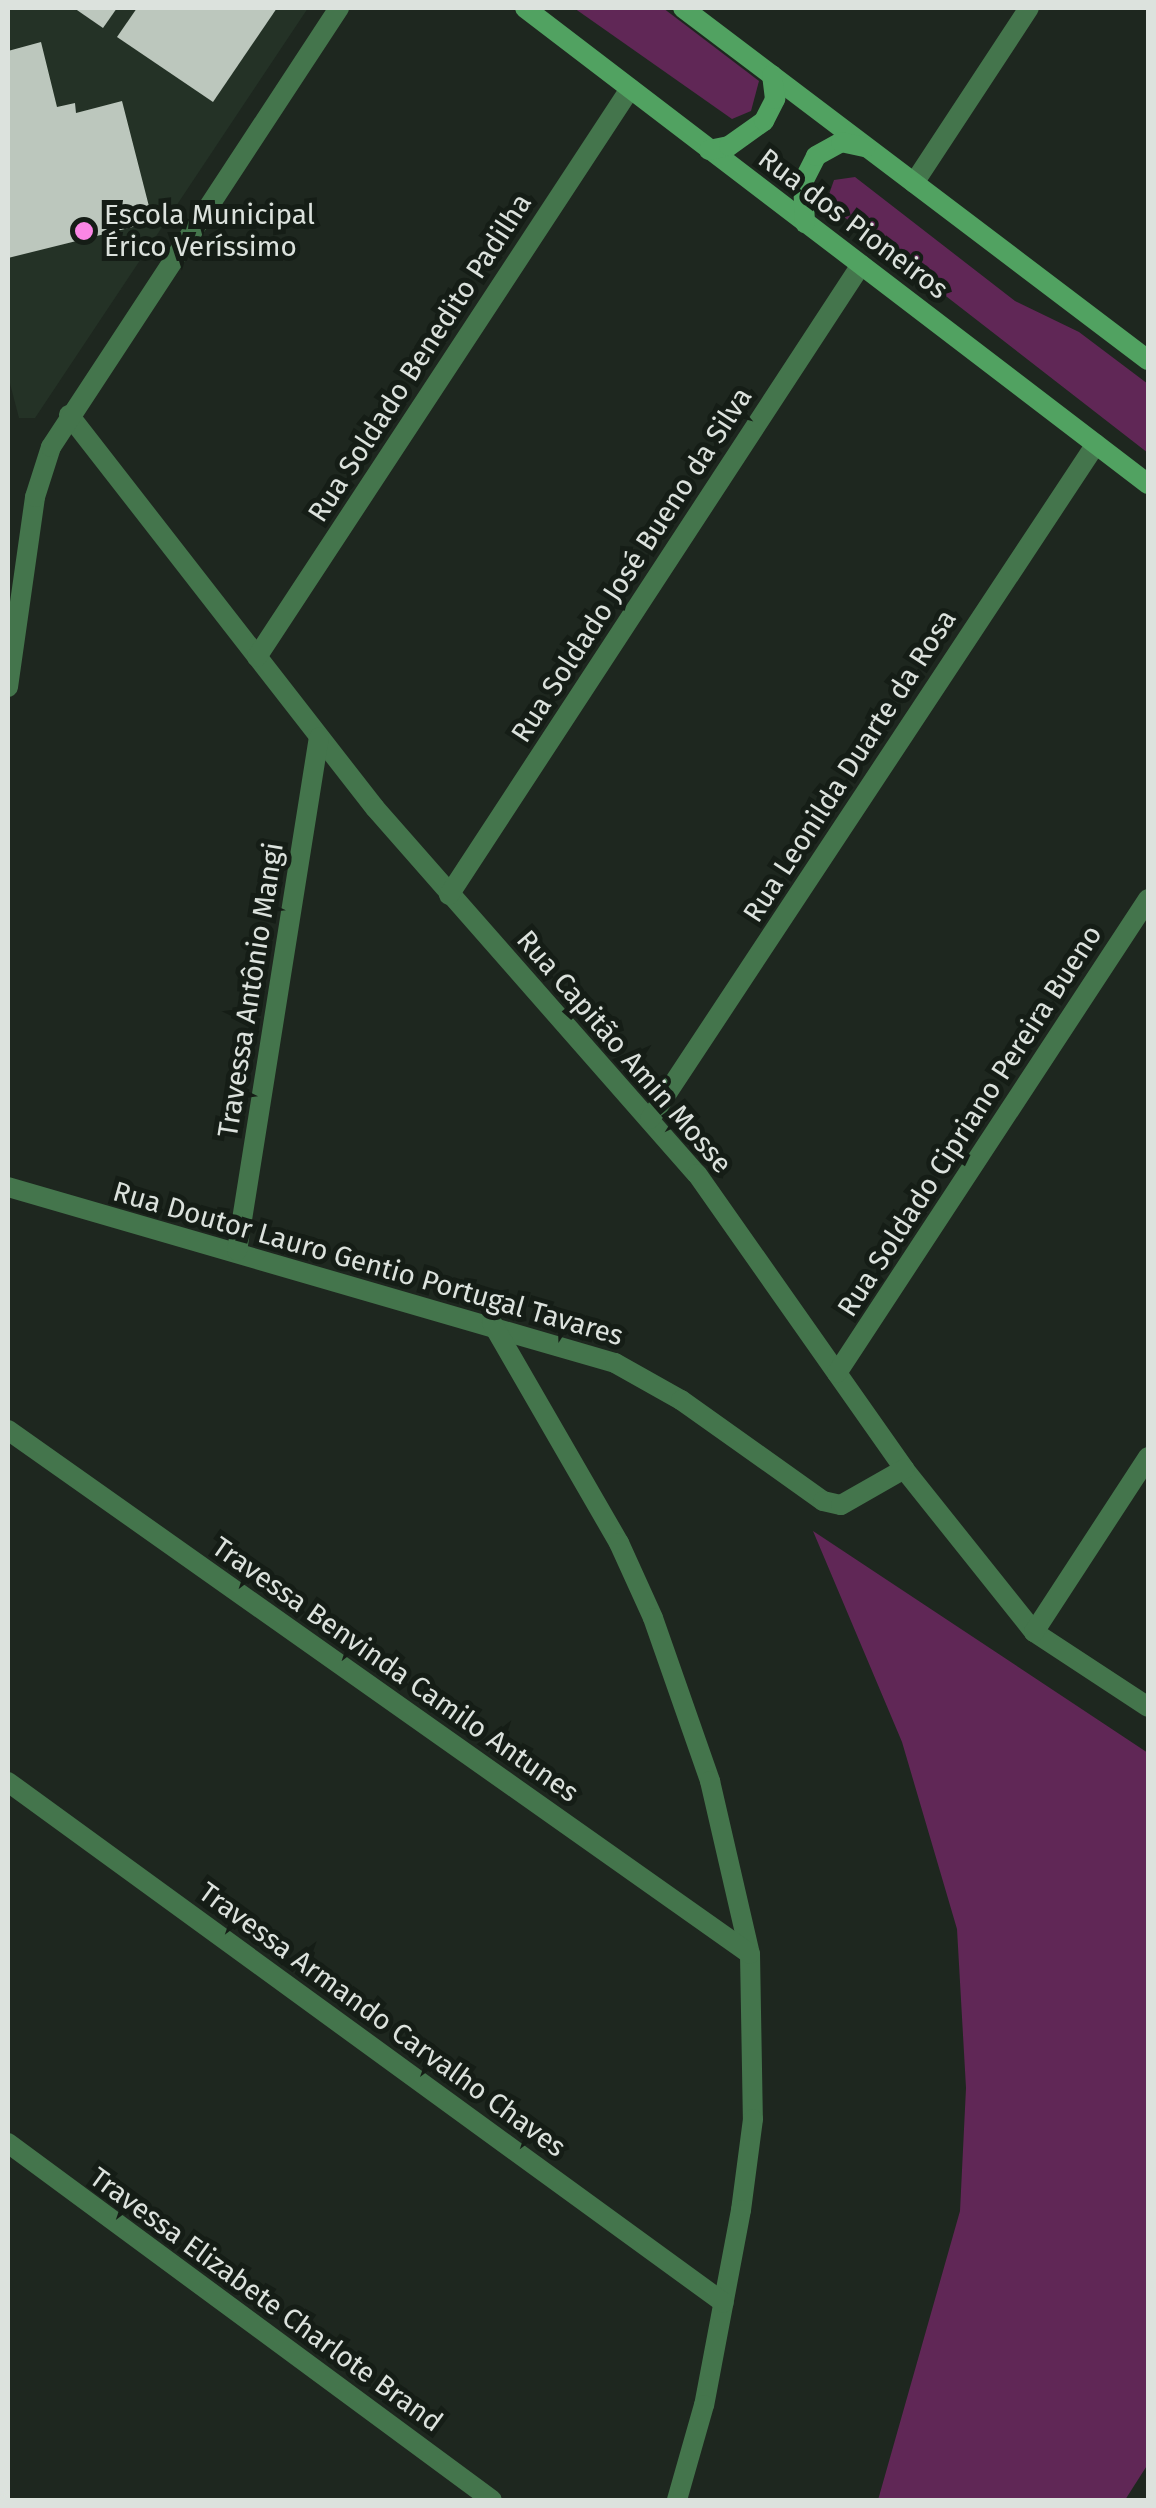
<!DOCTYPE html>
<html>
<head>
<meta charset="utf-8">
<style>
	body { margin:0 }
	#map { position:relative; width:1156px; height:2508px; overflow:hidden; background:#1e271f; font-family:"Fira Sans",sans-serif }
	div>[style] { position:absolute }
	.built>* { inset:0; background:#243226 }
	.green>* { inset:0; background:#602756 }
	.building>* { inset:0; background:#bcc7bd }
	.street>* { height:20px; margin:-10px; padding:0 10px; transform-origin:10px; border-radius:10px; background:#44754c }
	.secondary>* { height:20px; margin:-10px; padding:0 10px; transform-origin:10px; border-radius:10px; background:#51a261 }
	.dots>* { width:28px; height:28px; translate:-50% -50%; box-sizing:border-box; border:5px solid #151d16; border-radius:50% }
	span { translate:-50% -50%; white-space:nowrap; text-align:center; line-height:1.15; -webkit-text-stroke:10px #151d16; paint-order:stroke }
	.poi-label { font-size:28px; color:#dce2dd }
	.left { translate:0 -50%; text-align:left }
	.street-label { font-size:28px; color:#dce2dd }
	.frame { position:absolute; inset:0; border:10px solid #dce2dd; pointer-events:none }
</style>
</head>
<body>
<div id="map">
	<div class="built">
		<i style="clip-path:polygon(8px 8px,308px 8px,35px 418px,19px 418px,8px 376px)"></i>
	</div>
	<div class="green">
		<i style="clip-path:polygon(574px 8px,663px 8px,759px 81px,751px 111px,732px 119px)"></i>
		<i style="clip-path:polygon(855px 177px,1015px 301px,1079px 332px,1148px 384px,1148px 453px,826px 203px,834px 180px)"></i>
		<i style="clip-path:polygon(813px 1531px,1148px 1753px,1148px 2464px,1125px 2500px,878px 2500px,960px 2211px,966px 2088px,957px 1929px,902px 1742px)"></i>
	</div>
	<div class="building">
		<i style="clip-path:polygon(74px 8px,117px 8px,103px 28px)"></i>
		<i style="clip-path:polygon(137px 8px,277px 8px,213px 102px,117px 37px)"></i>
		<i style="clip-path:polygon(41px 42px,57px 107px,75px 103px,76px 113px,122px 101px,153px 222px,8px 258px,8px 51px)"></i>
	</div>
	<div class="street">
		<i style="left:914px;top:183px;width:209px;rotate:-56.7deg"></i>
		<i style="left:69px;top:415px;width:498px;rotate:52.1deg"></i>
		<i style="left:375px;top:808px;width:487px;rotate:48.7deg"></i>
		<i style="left:697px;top:1174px;width:360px;rotate:54.9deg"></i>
		<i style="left:904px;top:1469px;width:208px;rotate:51.4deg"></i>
		<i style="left:1034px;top:1632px;width:136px;rotate:33.3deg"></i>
		<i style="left:257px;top:657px;width:680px;rotate:-56.71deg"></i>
		<i style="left:8px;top:687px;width:192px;rotate:-81.9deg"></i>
		<i style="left:35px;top:497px;width:52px;rotate:-72.3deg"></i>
		<i style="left:51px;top:447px;width:525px;rotate:-56.73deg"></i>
		<i style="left:449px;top:895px;width:753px;rotate:-56.82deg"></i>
		<i style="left:650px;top:1119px;width:809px;rotate:-56.55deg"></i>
		<i style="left:8px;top:1187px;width:632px;rotate:16.17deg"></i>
		<i style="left:615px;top:1363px;width:76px;rotate:29.3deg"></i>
		<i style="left:681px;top:1400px;width:174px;rotate:35.4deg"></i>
		<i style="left:823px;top:1501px;width:18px;rotate:13deg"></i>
		<i style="left:841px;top:1505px;width:73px;rotate:-29.7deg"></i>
		<i style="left:237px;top:1251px;width:520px;rotate:-80.94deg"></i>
		<i style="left:492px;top:1323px;width:254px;rotate:60deg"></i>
		<i style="left:619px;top:1543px;width:82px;rotate:65.6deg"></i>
		<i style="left:653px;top:1618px;width:173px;rotate:70.7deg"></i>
		<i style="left:710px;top:1781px;width:178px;rotate:77deg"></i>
		<i style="left:750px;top:1954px;width:165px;rotate:89deg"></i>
		<i style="left:753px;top:2119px;width:92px;rotate:97.5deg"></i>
		<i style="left:741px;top:2210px;width:198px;rotate:100.7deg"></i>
		<i style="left:704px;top:2405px;width:99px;rotate:105.9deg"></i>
		<i style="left:837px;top:1373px;width:567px;rotate:-56.73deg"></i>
		<i style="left:8px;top:1430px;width:908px;rotate:35.23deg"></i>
		<i style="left:1034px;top:1632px;width:209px;rotate:-56.9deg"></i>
		<i style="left:8px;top:1782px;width:885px;rotate:36.04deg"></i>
		<i style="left:8px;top:2143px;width:601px;rotate:36.41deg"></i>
	</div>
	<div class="secondary">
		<i style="left:525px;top:8px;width:784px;rotate:37.38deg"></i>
		<i style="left:683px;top:8px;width:583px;rotate:37.13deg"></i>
		<i style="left:709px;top:150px;width:20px;rotate:-11deg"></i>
		<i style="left:729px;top:146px;width:43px;rotate:-35.5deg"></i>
		<i style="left:764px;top:121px;width:25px;rotate:-63deg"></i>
		<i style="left:775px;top:99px;width:24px;rotate:-97deg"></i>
		<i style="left:805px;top:223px;width:41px;rotate:-92.8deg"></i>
		<i style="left:803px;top:182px;width:29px;rotate:-63deg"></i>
		<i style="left:816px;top:156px;width:29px;rotate:-29deg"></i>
		<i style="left:841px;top:142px;width:25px;rotate:12deg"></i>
	</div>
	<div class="dots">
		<i style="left:84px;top:231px;background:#fb86e5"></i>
	</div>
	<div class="poi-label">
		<span class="left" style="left:104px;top:231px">Escola Municipal<br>Érico Veríssimo</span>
	</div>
	<div class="street-label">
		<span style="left:853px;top:224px;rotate:37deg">Rua dos Pioneiros</span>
		<span style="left:420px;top:358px;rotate:-57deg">Rua Soldado Benedito Padilha</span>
		<span style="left:632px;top:565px;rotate:-57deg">Rua Soldado José Bueno da Silva</span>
		<span style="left:850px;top:766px;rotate:-57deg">Rua Leonilda Duarte da Rosa</span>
		<span style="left:251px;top:990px;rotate:-81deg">Travessa Antônio Mangi</span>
		<span style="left:624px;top:1052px;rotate:49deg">Rua Capitão Amin Mosse</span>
		<span style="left:970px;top:1121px;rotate:-57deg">Rua Soldado Cipriano Pereira Bueno</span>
		<span style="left:368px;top:1264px;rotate:16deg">Rua Doutor Lauro Gentio Portugal Tavares</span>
		<span style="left:395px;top:1670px;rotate:35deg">Travessa Benvinda Camilo Antunes</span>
		<span style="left:382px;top:2020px;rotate:36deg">Travessa Armando Carvalho Chaves</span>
		<span style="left:266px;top:2300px;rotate:36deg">Travessa Elizabete Charlote Brand</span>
	</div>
	<div class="frame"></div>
</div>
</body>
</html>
